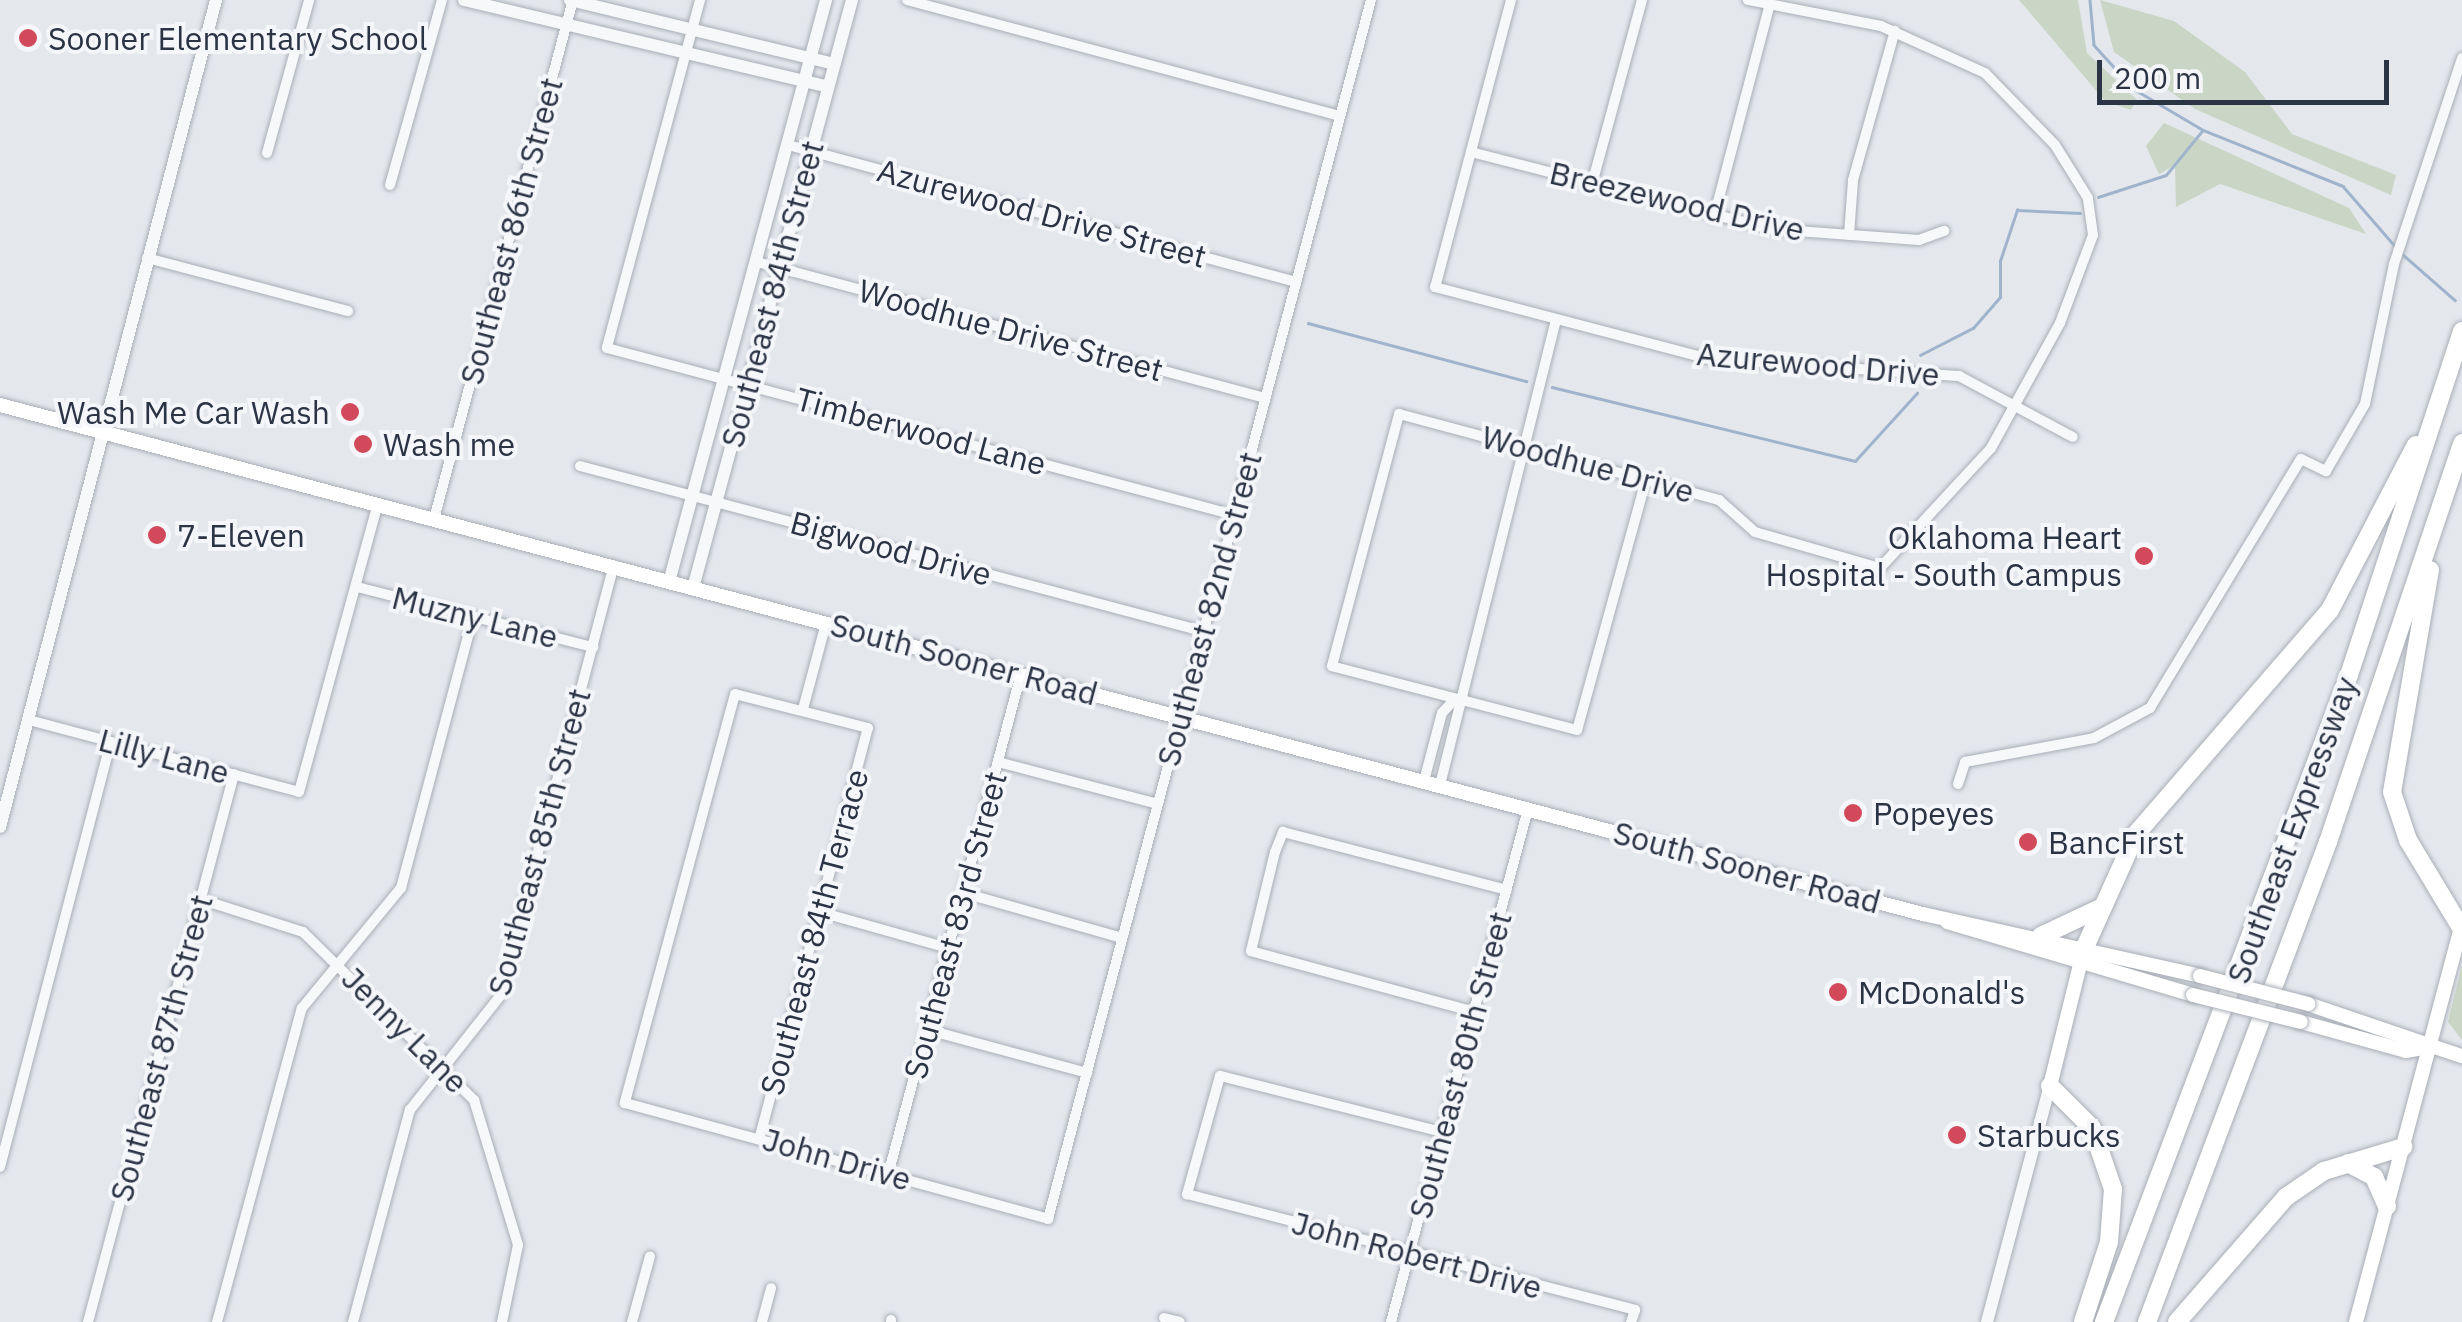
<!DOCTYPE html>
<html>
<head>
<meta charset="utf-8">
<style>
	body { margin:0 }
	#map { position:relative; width:2462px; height:1322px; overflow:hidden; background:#e4e7ec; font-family:"IBM Plex Sans",sans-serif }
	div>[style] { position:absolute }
	.green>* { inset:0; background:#c9d6c5 }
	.stream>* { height:2.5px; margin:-1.25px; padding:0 1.25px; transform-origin:1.25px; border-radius:1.25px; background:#9fb4cc }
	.roads { filter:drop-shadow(0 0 2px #a9aeb7) drop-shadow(0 0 2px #a9aeb7) }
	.minor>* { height:10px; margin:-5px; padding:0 5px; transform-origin:5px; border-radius:5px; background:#f7f8fa }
	.tertiary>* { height:12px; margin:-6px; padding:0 6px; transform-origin:6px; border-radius:6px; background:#f7f8fa }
	.secondary>* { height:14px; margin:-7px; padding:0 7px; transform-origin:7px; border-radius:7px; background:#fff }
	.motorway>* { height:18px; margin:-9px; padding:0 9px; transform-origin:9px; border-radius:9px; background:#fff }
	.bridges { filter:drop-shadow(0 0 2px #a9aeb7) drop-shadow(0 0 2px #a9aeb7) }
	.secondary-bridge>* { height:14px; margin:-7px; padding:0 7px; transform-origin:7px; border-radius:7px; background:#fff }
	.dots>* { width:28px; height:28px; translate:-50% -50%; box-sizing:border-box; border:5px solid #f4f6f9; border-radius:50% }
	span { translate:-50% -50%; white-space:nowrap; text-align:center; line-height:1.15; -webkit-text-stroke:8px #f4f6f9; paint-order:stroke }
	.poi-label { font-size:32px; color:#2b3445 }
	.left { translate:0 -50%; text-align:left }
	.right { translate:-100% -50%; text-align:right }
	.street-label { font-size:32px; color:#2b3445 }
	.scale { position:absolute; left:2097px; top:60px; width:292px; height:45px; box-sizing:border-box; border:5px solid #2b3445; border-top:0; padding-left:12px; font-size:30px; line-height:35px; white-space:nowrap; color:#2b3445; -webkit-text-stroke:8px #f4f6f9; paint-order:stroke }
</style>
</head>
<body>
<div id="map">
	<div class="green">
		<i style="clip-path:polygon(2019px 0,2078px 0,2087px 53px,2137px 100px,2131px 110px,2105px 101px)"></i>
		<i style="clip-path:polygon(2100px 0,2174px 21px,2245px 72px,2292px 134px,2396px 175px,2391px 195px,2195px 109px,2114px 52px)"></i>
		<i style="clip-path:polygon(2164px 123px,2349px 208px,2366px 234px,2220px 184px,2176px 207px,2175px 165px,2159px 174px,2146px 146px)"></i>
		<i style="clip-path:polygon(2462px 965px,2462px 1040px,2448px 1022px)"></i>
	</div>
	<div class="stream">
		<i style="left:2090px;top:0;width:45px;rotate:84.9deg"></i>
		<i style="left:2094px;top:45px;width:59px;rotate:47.7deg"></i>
		<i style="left:2134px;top:89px;width:80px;rotate:30.7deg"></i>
		<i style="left:2203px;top:130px;width:151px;rotate:21.8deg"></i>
		<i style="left:2343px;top:186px;width:79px;rotate:49.1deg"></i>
		<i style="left:2098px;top:197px;width:71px;rotate:-17.9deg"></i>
		<i style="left:2166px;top:175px;width:57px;rotate:-50.7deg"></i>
		<i style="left:2400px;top:252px;width:73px;rotate:41.1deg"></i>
		<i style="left:1308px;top:323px;width:226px;rotate:14.9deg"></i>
		<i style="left:1920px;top:355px;width:59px;rotate:-27deg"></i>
		<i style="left:1973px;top:328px;width:41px;rotate:-48.9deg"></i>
		<i style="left:2000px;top:297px;width:36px;rotate:-90deg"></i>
		<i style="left:2000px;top:261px;width:54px;rotate:-71.6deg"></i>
		<i style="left:2017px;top:210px;width:63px;rotate:2.7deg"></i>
		<i style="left:1552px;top:387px;width:312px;rotate:13.7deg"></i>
		<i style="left:1855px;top:461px;width:92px;rotate:-47.6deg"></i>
	</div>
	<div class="roads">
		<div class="minor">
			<i style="left:700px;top:0;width:360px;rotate:105deg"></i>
			<i style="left:607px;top:348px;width:649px;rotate:14.91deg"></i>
			<i style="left:907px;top:0;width:448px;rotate:15deg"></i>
			<i style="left:1511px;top:0;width:297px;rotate:104.8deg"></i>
			<i style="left:1435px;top:287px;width:279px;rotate:14.7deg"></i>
			<i style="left:1705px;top:358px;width:255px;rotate:4.1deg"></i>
			<i style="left:1959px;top:376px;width:129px;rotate:28.2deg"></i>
			<i style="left:788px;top:145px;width:526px;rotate:15.09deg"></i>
			<i style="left:1471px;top:152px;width:309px;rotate:14.4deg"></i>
			<i style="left:1770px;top:229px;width:149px;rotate:4.2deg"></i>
			<i style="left:1919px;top:240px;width:27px;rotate:-20deg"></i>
			<i style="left:267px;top:153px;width:159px;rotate:-74.6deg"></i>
			<i style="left:1592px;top:184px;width:191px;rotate:-74.8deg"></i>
			<i style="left:390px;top:185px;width:192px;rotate:-74.3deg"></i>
			<i style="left:1714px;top:217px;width:221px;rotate:-75.3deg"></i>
			<i style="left:1849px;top:235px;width:55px;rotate:-85.8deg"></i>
			<i style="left:1853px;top:180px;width:155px;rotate:-74.3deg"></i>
			<i style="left:147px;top:258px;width:208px;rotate:14.8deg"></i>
			<i style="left:757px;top:262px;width:526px;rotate:14.99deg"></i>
			<i style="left:580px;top:466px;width:644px;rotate:14.86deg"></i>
			<i style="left:1646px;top:480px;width:259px;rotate:105.4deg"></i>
			<i style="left:1577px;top:730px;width:253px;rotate:-165.4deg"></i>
			<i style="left:1332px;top:666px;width:261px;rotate:-75.1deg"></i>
			<i style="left:1399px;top:414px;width:127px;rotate:15deg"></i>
			<i style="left:1522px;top:447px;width:128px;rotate:14.9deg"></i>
			<i style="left:1646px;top:480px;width:76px;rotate:15.3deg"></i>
			<i style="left:1719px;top:500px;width:48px;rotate:41.6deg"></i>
			<i style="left:1755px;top:532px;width:130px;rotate:16.1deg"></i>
			<i style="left:1880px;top:568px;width:163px;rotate:-47.2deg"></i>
			<i style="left:1991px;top:448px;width:143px;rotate:-61.1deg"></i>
			<i style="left:2060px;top:323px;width:94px;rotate:-69.4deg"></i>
			<i style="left:2093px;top:235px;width:37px;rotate:-98deg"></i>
			<i style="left:2088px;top:198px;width:62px;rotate:-121.9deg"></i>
			<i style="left:2055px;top:145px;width:100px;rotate:-134.2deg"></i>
			<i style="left:1985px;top:73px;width:114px;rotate:-155.7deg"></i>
			<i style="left:1881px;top:26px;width:136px;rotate:-168.9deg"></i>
			<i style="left:434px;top:519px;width:537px;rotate:-75.01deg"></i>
			<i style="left:357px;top:587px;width:244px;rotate:14.3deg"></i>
			<i style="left:803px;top:709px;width:89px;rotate:-75deg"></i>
			<i style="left:29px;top:720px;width:279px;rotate:14.9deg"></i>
			<i style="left:299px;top:792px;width:299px;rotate:-74.7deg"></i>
			<i style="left:998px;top:762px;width:165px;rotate:14.7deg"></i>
			<i style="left:1424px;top:781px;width:70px;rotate:-75.2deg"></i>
			<i style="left:1442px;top:713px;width:19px;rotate:-47deg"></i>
			<i style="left:1958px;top:784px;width:23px;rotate:-72deg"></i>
			<i style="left:1965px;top:762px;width:131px;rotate:-10.5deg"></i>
			<i style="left:2094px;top:738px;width:64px;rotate:-28.2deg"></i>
			<i style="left:2150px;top:708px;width:291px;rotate:-58.8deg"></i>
			<i style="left:2301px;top:459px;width:28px;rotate:26deg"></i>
			<i style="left:2326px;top:471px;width:78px;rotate:-59.8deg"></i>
			<i style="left:2365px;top:404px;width:143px;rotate:-78.3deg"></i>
			<i style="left:2394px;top:264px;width:217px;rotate:-71.7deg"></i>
			<i style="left:1440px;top:785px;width:480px;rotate:-76deg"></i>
			<i style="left:964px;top:893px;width:164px;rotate:15.9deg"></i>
			<i style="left:200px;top:899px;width:108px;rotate:17.8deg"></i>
			<i style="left:303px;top:932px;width:240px;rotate:44.5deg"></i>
			<i style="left:474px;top:1100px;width:152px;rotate:73.1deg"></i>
			<i style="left:518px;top:1245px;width:79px;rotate:101.7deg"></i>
			<i style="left:820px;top:912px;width:133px;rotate:15.7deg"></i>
			<i style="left:1475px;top:1012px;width:232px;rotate:-164.8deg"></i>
			<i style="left:1251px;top:951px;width:102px;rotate:-76.4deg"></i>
			<i style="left:1275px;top:852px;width:22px;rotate:-68deg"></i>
			<i style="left:1283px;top:832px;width:231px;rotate:14.5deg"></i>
			<i style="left:928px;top:1030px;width:165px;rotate:15.1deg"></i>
			<i style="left:1442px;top:1132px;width:229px;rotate:-165.8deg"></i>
			<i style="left:1220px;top:1076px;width:123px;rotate:105.6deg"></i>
			<i style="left:1187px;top:1194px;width:463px;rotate:14.5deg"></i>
			<i style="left:1635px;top:1310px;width:13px;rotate:108deg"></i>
			<i style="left:760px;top:1136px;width:422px;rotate:-75.2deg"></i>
			<i style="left:868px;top:728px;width:137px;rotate:-165.7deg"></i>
			<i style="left:735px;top:694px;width:424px;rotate:105.1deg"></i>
			<i style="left:625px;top:1103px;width:439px;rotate:15.3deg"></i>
			<i style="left:1048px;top:1219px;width:1261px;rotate:-75.16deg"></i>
			<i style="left:0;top:1167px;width:439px;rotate:-75.4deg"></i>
			<i style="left:888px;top:1175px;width:518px;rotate:-75.13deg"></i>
			<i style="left:1164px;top:1318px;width:16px;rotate:14deg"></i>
			<i style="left:88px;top:1322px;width:567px;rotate:-75.08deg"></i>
			<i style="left:217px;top:1322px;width:325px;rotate:-74.9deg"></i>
			<i style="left:302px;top:1008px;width:156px;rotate:-50.5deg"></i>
			<i style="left:401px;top:888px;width:279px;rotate:-75.1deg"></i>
			<i style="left:353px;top:1322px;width:220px;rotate:-75deg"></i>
			<i style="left:410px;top:1110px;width:145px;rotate:-51.7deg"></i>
			<i style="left:500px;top:996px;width:445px;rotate:-75.2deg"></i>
			<i style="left:632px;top:1322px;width:68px;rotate:-74.7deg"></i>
			<i style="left:762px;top:1322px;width:35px;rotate:-75deg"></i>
			<i style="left:891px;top:1322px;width:2px;rotate:-90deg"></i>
			<i style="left:1391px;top:1322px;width:531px;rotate:-75.05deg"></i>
		</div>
		<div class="tertiary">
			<i style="left:464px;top:0;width:374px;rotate:13.4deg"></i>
			<i style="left:570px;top:0;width:272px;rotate:13.6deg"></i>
			<i style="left:669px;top:582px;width:603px;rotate:-74.9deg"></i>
			<i style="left:693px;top:588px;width:609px;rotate:-74.87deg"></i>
			<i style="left:0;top:827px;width:855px;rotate:-75.36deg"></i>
			<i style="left:1987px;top:1322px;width:244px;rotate:-75.1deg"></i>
		</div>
		<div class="secondary">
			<i style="left:0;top:405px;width:1989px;rotate:14.83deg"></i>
			<i style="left:1923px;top:914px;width:284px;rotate:12.6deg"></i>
			<i style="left:1947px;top:922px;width:257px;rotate:16.5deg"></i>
			<i style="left:2308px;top:1004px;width:163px;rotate:18.7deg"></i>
			<i style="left:2301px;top:1022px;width:109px;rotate:15.4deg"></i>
			<i style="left:2406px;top:1051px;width:22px;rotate:-10deg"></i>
			<i style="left:2050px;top:1086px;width:133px;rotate:-76.1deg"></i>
			<i style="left:2356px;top:1322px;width:408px;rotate:-75.1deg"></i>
		</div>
		<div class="motorway">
			<i style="left:2430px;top:570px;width:225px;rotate:99.7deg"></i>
			<i style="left:2392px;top:792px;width:51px;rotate:71.6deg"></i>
			<i style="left:2408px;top:840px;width:103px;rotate:58.9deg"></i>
			<i style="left:2041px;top:936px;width:63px;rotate:-25.3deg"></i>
			<i style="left:2085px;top:947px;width:124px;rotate:-65.7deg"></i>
			<i style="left:2136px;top:834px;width:296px;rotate:-49.1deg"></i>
			<i style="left:2330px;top:610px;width:186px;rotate:-62.5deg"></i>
			<i style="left:2050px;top:1086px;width:59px;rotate:45deg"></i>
			<i style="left:2092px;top:1128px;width:65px;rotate:71deg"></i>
			<i style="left:2113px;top:1189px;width:53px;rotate:94.3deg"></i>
			<i style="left:2109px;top:1242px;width:84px;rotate:108deg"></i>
			<i style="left:2348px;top:1163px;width:30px;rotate:28deg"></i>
			<i style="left:2374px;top:1177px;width:32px;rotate:66deg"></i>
			<i style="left:2104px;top:1322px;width:692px;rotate:-69.26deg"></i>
			<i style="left:2349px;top:675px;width:362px;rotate:-71.8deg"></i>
			<i style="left:2147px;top:1322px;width:513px;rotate:-69.34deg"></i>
			<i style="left:2328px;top:842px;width:421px;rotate:-71.4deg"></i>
			<i style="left:2177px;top:1322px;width:166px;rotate:-48.9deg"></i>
			<i style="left:2286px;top:1197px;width:46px;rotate:-34.4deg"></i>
			<i style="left:2324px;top:1171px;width:83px;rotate:-16.9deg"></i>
		</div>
	</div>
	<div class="bridges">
		<div class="secondary-bridge">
			<i style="left:2200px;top:976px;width:112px;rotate:14.5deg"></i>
			<i style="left:2193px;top:995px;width:111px;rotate:14deg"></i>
		</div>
	</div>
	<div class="dots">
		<i style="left:28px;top:38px;background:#d1495b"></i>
		<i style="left:350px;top:412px;background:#d1495b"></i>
		<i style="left:363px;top:444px;background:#d1495b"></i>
		<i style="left:157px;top:535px;background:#d1495b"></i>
		<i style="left:2144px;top:556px;background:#d1495b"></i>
		<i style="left:1853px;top:813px;background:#d1495b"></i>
		<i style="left:2028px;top:842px;background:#d1495b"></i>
		<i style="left:1838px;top:992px;background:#d1495b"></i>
		<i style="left:1957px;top:1135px;background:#d1495b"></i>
	</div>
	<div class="poi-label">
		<span class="left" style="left:48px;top:38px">Sooner Elementary School</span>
		<span class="right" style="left:330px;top:412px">Wash Me Car Wash</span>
		<span class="left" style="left:383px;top:444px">Wash me</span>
		<span class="left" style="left:177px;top:535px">7-Eleven</span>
		<span class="right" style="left:2122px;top:556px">Oklahoma Heart<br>Hospital - South Campus</span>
		<span class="left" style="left:1873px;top:813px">Popeyes</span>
		<span class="left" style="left:2048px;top:842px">BancFirst</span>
		<span class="left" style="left:1858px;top:992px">McDonald's</span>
		<span class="left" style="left:1977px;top:1135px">Starbucks</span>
	</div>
	<div class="street-label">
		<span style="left:1677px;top:201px;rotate:13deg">Breezewood Drive</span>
		<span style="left:1042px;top:213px;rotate:15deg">Azurewood Drive Street</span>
		<span style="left:511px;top:231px;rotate:-75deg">Southeast 86th Street</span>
		<span style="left:772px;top:294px;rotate:-75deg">Southeast 84th Street</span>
		<span style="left:1011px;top:330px;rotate:15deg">Woodhue Drive Street</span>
		<span style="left:1818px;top:364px;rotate:5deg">Azurewood Drive</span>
		<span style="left:921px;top:431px;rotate:15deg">Timberwood Lane</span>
		<span style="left:1588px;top:464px;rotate:15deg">Woodhue Drive</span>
		<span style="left:891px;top:548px;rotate:15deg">Bigwood Drive</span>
		<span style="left:1209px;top:609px;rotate:-75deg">Southeast 82nd Street</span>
		<span style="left:475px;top:617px;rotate:14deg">Muzny Lane</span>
		<span style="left:964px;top:659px;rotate:15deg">South Sooner Road</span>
		<span style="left:164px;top:756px;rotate:15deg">Lilly Lane</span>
		<span style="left:2292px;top:830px;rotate:-70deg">Southeast Expressway</span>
		<span style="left:539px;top:842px;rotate:-75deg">Southeast 85th Street</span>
		<span style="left:1747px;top:867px;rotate:15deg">South Sooner Road</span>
		<span style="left:955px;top:925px;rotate:-75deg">Southeast 83rd Street</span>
		<span style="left:814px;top:932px;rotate:-75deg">Southeast 84th Terrace</span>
		<span style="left:405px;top:1030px;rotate:45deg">Jenny Lane</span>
		<span style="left:161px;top:1048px;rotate:-75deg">Southeast 87th Street</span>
		<span style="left:1460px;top:1065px;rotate:-75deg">Southeast 80th Street</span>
		<span style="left:837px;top:1159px;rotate:16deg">John Drive</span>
		<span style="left:1417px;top:1255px;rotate:15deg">John Robert Drive</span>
	</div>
	<div class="scale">200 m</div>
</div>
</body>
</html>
